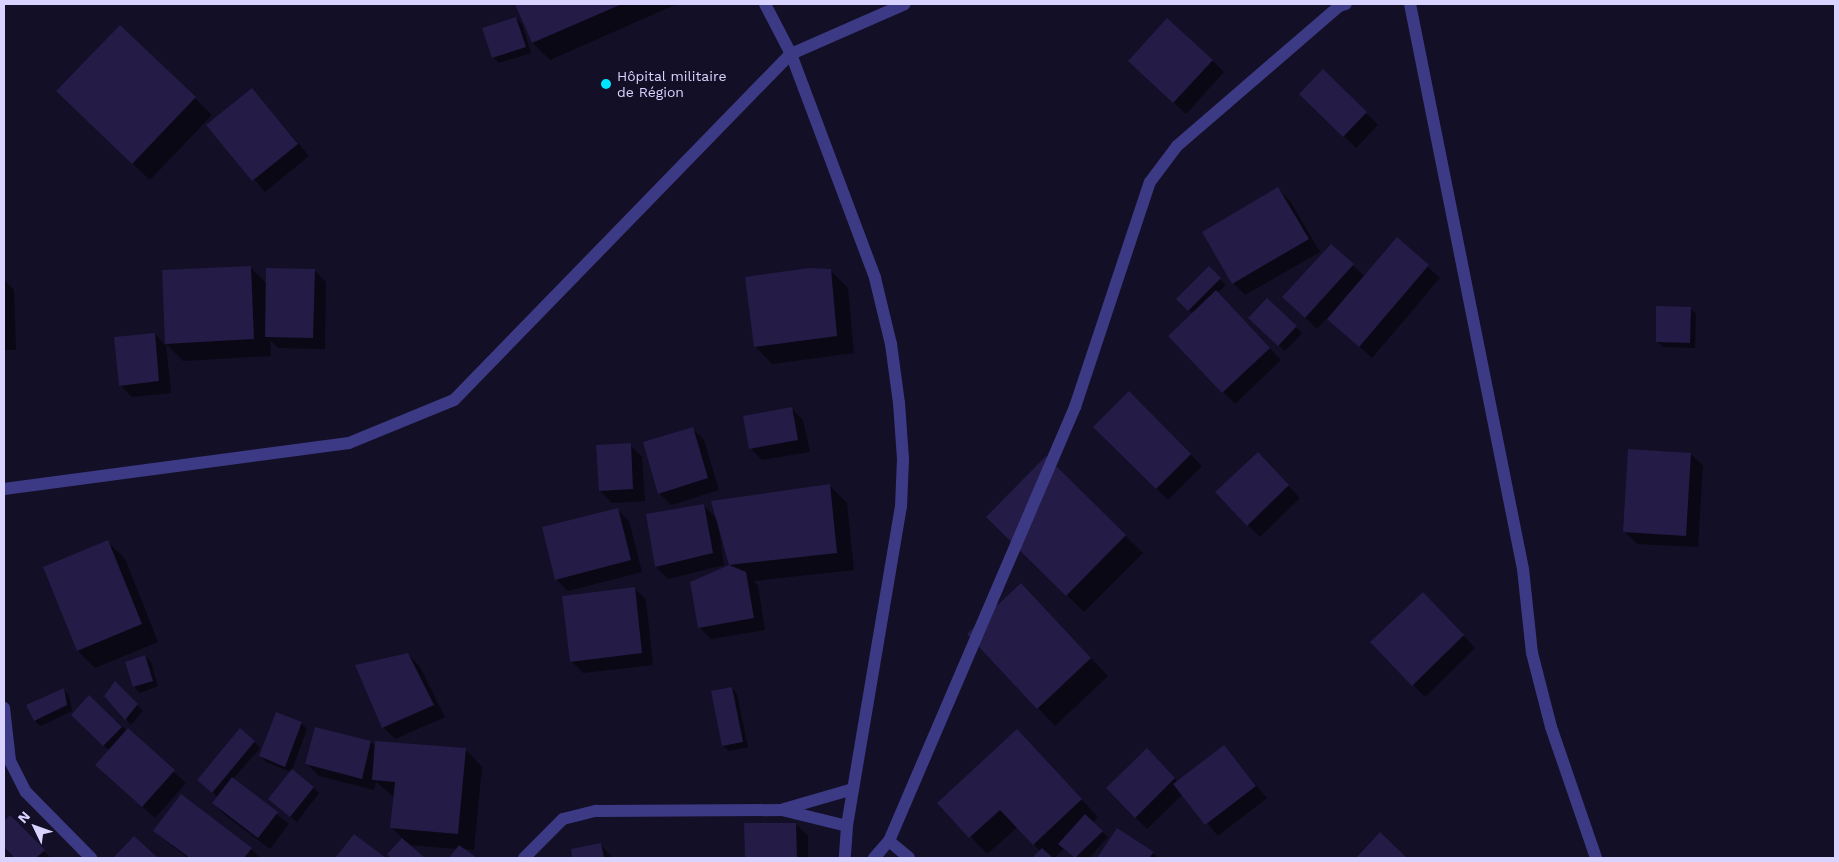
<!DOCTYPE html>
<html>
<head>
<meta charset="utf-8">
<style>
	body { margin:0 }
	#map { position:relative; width:1839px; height:862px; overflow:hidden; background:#130f26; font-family:"Work Sans",sans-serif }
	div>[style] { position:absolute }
	.shadow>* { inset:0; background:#0007 }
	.building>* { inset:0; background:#241b47 }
	.minor>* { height:12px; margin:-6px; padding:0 6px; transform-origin:6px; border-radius:6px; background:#3d3a85 }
	.dots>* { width:14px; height:14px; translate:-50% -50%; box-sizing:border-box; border:2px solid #130f26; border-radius:50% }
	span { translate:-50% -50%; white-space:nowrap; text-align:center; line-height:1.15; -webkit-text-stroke:5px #130f26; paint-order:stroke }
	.poi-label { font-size:14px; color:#d9d4ff }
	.left { translate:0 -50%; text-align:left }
	.frame { position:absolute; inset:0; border:5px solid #d9d4ff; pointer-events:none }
	.north { position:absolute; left:10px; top:802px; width:50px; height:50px; -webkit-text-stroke:4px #130f26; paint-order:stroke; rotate:312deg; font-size:14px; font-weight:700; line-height:20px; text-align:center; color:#d9d4ff }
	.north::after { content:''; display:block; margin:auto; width:18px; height:22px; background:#d9d4ff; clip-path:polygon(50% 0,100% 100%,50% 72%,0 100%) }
</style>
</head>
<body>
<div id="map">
	<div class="shadow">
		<i style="clip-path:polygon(516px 4px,677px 4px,550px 60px,533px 43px)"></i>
		<i style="clip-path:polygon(516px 18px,522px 24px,531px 53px,499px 63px,493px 57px)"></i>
		<i style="clip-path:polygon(120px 26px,212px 115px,150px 180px,75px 108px)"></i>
		<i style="clip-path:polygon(1212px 60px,1224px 72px,1186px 114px,1142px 73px)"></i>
		<i style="clip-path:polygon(1323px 71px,1378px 125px,1356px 148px,1301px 94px)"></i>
		<i style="clip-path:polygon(252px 89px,309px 156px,265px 192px,208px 125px)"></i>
		<i style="clip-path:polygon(1278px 189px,1290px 201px,1320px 252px,1245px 295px,1233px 283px)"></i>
		<i style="clip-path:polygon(1397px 239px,1440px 278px,1372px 358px,1327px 318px,1317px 329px,1296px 309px,1331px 245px,1365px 277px)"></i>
		<i style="clip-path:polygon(250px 267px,267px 284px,314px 270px,326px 282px,325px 349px,278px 348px,270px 340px,271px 356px,183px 361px,166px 344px,171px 393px,132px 397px,120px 385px,155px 334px,166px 346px,163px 271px)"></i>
		<i style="clip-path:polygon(1209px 268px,1226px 285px,1217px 293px,1281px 360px,1235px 404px,1170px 336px,1193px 314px,1178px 299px)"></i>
		<i style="clip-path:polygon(831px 271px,848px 288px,854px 353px,772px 364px,755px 346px)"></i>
		<i style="clip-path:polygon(4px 279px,14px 290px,16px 350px,4px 350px)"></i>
		<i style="clip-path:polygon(1267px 300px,1302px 333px,1285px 351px,1255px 324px)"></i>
		<i style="clip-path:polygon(1690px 308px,1696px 314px,1695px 348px,1663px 347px,1657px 342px)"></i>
		<i style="clip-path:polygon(1129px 393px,1202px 466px,1168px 500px,1095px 427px)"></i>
		<i style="clip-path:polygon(791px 408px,803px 420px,810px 452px,762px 460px,750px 448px)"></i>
		<i style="clip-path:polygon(692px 428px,704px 440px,719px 490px,671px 505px,659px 493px)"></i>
		<i style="clip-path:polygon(630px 445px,642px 457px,645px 501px,612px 503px,600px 491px)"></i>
		<i style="clip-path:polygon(1630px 451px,1691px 454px,1703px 466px,1698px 547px,1637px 544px,1625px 532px)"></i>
		<i style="clip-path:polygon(1046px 458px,1143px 553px,1084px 612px,988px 517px)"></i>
		<i style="clip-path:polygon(1269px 466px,1300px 498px,1260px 537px,1248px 525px)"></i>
		<i style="clip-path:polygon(830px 486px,847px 503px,854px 570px,754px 581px,758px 586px,765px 630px,711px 639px,699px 627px,730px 566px,718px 521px,724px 565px,668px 579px,656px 567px,703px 505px,717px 519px)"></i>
		<i style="clip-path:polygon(617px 509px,629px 521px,642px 572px,568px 591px,556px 579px)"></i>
		<i style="clip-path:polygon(108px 542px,125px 559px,158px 642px,95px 668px,78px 651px)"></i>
		<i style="clip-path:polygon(634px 588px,646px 600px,653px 665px,583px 673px,571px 661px)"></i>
		<i style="clip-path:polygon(1038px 602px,1108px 676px,1055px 726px,969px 634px)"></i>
		<i style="clip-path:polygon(1435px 605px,1475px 648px,1425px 697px,1413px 685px)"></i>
		<i style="clip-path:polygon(408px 654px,420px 667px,445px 717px,395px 739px,383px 727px)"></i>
		<i style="clip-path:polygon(145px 656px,151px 662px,158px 686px,140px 693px,134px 687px,126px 663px)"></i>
		<i style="clip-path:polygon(115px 683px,143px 711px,131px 725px,126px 719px)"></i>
		<i style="clip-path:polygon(732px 688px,737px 694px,748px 747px,729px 751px,723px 746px)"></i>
		<i style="clip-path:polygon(63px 689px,69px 695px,72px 711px,41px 726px,35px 721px)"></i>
		<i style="clip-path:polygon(89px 697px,186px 783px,155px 818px,109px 777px,110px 751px,72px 715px)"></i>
		<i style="clip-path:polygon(301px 723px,307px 729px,292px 770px,319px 793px,297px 822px,269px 799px,291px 772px,266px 762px,260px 756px)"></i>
		<i style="clip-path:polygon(316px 729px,371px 742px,376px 747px,465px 749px,482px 767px,474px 850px,463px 849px,475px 858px,451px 858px,457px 849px,408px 845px,424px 858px,393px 858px,389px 854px,403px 839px,391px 827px,394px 797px,376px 782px,374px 790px,319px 776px,307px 764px)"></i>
		<i style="clip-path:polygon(1017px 731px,1098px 817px,1092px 823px,1108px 837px,1089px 858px,1076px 858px,1065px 848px,1054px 858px,1034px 858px,1040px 851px,1018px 827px,987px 854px,939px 803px)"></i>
		<i style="clip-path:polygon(254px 742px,260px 748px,233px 779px,289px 824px,270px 849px,225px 815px,213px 803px,218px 797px,204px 786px)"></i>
		<i style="clip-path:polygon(1223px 746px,1267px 798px,1218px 836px,1183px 794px,1147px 829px,1107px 788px,1147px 750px,1178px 782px)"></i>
		<i style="clip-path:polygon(181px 796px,251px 849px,261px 858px,188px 858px,167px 842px,155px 831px)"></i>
		<i style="clip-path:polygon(10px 817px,50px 857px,48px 858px,16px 858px,4px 845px,4px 823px)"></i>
		<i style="clip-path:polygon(796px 824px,808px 836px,808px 858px,746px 858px,745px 825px)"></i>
		<i style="clip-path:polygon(601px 845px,613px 858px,574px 858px,572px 850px)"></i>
		<i style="clip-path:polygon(1153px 853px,1159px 858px,1099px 858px)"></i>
	</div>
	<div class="building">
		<i style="clip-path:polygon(515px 4px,622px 4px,532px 43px)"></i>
		<i style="clip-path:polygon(516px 17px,526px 47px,492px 58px,482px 28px)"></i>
		<i style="clip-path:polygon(1167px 18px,1213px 60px,1173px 103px,1128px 61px)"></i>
		<i style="clip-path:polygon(120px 25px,196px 97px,132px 164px,56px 91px)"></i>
		<i style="clip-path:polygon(1323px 69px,1367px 112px,1343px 137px,1299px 94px)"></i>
		<i style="clip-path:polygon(252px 88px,298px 144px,252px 181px,206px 125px)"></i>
		<i style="clip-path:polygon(1278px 187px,1309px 239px,1232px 284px,1202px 232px)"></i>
		<i style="clip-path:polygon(1397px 237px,1429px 265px,1359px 347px,1327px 319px)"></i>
		<i style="clip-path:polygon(1331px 244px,1354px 264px,1305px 318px,1282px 297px)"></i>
		<i style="clip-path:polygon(251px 266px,254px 339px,165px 344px,162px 270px)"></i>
		<i style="clip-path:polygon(1209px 266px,1221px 278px,1188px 311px,1176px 299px)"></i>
		<i style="clip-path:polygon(266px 268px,315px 269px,313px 338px,265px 337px)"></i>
		<i style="clip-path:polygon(809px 268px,831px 269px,837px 336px,754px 347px,745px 277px)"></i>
		<i style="clip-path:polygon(1216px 290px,1270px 348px,1222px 393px,1168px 336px)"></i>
		<i style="clip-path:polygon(1267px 298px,1297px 326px,1278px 346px,1248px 318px)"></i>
		<i style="clip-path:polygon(1656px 306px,1691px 307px,1690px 343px,1656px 342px)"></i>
		<i style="clip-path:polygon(155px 333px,159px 381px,119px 386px,114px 337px)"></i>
		<i style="clip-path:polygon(1129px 391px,1191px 454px,1156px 489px,1093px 427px)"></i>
		<i style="clip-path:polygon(792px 407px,798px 440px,749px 449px,743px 416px)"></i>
		<i style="clip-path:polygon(693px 427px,708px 478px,658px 494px,643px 442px)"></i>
		<i style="clip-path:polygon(631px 443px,633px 489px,599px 491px,596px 445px)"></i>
		<i style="clip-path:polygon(1628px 449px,1691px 453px,1686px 536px,1623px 532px)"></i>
		<i style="clip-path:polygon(1258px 452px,1289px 485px,1247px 526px,1215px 492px)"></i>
		<i style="clip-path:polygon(1046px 456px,1126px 535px,1066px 596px,986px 517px)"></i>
		<i style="clip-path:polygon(830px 484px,837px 553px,729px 565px,746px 572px,754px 618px,698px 628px,690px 582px,729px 565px,711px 501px)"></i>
		<i style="clip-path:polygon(704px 504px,713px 553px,655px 567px,646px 514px)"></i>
		<i style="clip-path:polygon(618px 508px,631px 560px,555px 580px,542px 527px)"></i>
		<i style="clip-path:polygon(108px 540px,142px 624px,77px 651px,43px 567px)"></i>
		<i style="clip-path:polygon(1021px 583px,1091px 658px,1037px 709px,967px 634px)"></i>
		<i style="clip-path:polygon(635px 587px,642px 653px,570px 662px,562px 596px)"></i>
		<i style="clip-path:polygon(1423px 592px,1464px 635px,1412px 686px,1370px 642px)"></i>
		<i style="clip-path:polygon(408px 653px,434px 705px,382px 728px,355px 665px)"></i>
		<i style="clip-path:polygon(145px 655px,153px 681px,133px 687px,125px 662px)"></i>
		<i style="clip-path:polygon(115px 681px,138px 704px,125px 720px,104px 696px)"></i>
		<i style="clip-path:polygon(732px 687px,743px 742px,722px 746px,711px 691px)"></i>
		<i style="clip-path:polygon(64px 688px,67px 705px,34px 721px,26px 705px)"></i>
		<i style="clip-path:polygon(89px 695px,122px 727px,103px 746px,71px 715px)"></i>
		<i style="clip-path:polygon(276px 712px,302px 722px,285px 767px,259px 756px)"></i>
		<i style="clip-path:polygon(315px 727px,371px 741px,362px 779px,305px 764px)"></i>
		<i style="clip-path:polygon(128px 728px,175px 770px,142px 807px,95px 765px)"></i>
		<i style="clip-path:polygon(240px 728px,255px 741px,212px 793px,197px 780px)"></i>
		<i style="clip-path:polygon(1017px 729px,1082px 799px,1033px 845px,1000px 810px,969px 838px,937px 803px)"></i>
		<i style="clip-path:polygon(375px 741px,466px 748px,458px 834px,390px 828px,395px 782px,372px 780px)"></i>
		<i style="clip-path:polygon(1224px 745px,1256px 786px,1205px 825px,1173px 784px)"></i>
		<i style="clip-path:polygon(1147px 748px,1175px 778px,1135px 818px,1106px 788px)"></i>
		<i style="clip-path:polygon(292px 769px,314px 787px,290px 817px,268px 799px)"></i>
		<i style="clip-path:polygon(232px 777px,278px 812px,258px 838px,212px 803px)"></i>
		<i style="clip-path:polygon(181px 794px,252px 848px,244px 858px,190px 858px,153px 831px)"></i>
		<i style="clip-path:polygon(1085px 814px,1103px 831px,1075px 858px,1058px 844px)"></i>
		<i style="clip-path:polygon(10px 815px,45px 850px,36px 858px,15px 858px,4px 847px,4px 821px)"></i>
		<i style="clip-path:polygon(744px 823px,796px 823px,797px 858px,745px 858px)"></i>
		<i style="clip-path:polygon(1117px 828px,1154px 852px,1149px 858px,1097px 858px)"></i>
		<i style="clip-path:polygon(1380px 832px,1407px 858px,1356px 858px)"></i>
		<i style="clip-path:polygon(354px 834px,386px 858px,335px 858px)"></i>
		<i style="clip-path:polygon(134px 836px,158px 858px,113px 858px)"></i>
		<i style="clip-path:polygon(402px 838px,425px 858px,391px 858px,387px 854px)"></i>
		<i style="clip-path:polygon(601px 843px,604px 858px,572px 858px,571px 849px)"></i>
		<i style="clip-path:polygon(459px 845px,477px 858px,449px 858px)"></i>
		<i style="clip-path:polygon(1042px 848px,1053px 858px,1032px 858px)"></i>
	</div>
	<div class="minor">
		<i style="left:765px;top:4px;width:56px;rotate:62.5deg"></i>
		<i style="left:791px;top:54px;width:239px;rotate:69.4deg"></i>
		<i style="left:875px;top:278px;width:68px;rotate:76.4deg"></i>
		<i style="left:891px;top:344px;width:60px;rotate:82.3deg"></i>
		<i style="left:899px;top:403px;width:56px;rotate:85.9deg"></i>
		<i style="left:903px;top:459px;width:47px;rotate:92.4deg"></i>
		<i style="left:901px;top:506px;width:325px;rotate:99.6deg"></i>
		<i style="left:847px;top:826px;width:32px;rotate:94deg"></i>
		<i style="left:1410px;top:4px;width:576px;rotate:78.69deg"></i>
		<i style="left:1523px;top:569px;width:84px;rotate:83.9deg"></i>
		<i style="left:1532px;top:653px;width:76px;rotate:75.6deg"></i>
		<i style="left:1551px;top:727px;width:139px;rotate:71deg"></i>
		<i style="left:4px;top:489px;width:348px;rotate:-7.6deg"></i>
		<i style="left:349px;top:443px;width:113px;rotate:-22.3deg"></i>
		<i style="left:454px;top:400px;width:483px;rotate:-45.8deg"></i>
		<i style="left:791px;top:54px;width:124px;rotate:-23.7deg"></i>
		<i style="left:4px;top:708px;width:53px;rotate:83.5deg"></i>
		<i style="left:10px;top:761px;width:35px;rotate:63deg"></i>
		<i style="left:26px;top:792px;width:93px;rotate:45.4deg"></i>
		<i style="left:784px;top:809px;width:72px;rotate:-16.2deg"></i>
		<i style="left:889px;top:841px;width:26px;rotate:40deg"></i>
		<i style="left:524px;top:858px;width:55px;rotate:-45deg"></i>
		<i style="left:563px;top:819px;width:34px;rotate:-14deg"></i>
		<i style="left:596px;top:811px;width:186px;rotate:-0.3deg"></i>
		<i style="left:782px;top:810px;width:67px;rotate:13.8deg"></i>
		<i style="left:874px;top:858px;width:23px;rotate:-49deg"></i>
		<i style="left:889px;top:841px;width:472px;rotate:-66.8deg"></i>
		<i style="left:1075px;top:407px;width:237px;rotate:-71.6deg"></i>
		<i style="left:1150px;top:182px;width:45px;rotate:-53.1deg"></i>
		<i style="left:1177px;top:146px;width:214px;rotate:-40.8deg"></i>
		<i style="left:1339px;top:6px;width:7px;rotate:-16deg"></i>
	</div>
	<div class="dots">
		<i style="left:606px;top:84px;background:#00e5ff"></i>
	</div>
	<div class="poi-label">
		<span class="left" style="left:617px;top:84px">Hôpital militaire<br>de Région</span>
	</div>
	<div class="frame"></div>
	<div class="north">N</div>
</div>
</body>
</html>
